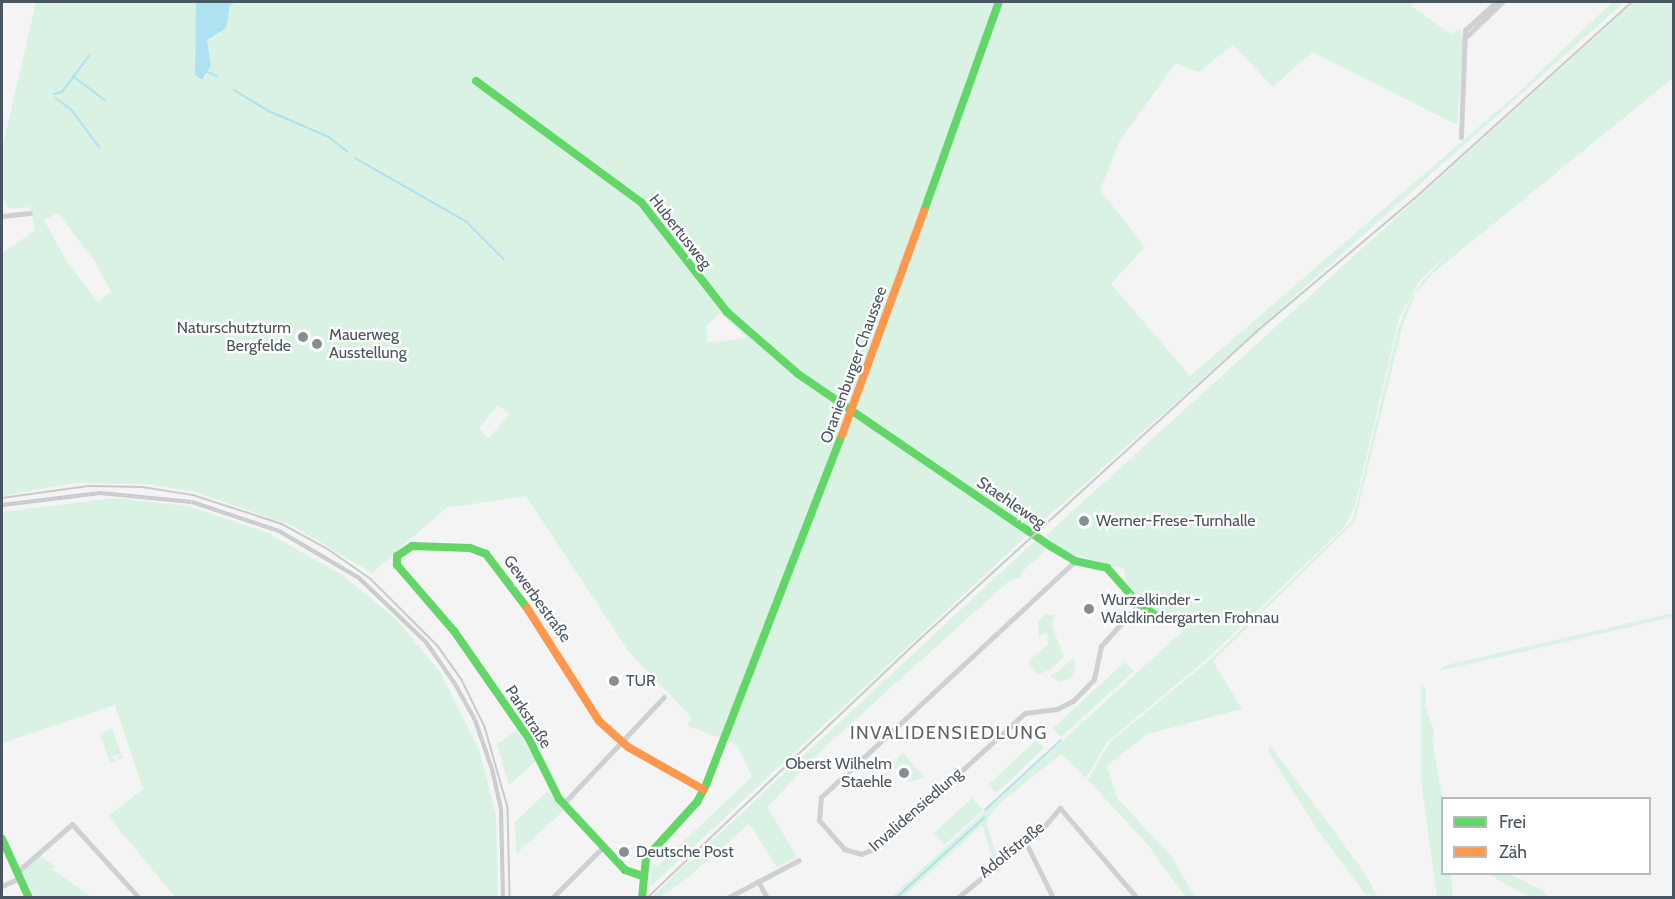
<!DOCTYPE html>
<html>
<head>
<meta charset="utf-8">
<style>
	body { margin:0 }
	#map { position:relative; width:1675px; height:899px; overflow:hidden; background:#f4f4f4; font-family:Cabin,sans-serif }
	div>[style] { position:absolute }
	.green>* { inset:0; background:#d9f2e3 }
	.water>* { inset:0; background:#aee2f0 }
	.stream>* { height:1.5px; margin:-0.75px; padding:0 0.75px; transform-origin:0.75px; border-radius:0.75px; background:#aee2f0 }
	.street>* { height:5px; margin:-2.5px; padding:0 2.5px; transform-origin:2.5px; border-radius:2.5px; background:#ced0d2 }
	.fast>* { height:8px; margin:-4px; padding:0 4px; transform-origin:4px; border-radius:4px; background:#63d668 }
	.slow>* { height:8px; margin:-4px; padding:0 4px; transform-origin:4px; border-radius:4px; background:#ff974d }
	.tram>* { height:1.5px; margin:-0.75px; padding:0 0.75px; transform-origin:0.75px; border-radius:0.75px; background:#c9cacc }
	.rail>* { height:4px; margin-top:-2px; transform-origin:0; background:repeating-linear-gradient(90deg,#fff 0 4.5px,#c9cacc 0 9px); box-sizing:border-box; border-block:2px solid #c9cacc }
	.dots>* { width:16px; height:16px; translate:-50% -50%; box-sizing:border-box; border:3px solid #fff; border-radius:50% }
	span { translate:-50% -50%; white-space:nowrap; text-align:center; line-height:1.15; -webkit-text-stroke:4.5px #fff; paint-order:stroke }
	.street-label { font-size:16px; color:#4a5661 }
	.poi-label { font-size:16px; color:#4a5661 }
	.right { translate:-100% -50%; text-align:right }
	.left { translate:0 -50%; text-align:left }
	.neighbourhood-label { font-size:18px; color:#5f6368; letter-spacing:1.5px }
	.frame { position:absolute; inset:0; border:3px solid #4a5661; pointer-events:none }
	.legend { position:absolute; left:1441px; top:797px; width:210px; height:78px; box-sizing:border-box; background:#fff; border:2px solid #b7bbc0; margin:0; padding:8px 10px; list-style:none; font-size:18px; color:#4a5661 }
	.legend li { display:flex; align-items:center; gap:12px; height:30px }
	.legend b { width:30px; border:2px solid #b7bbc0 }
</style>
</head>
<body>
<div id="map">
	<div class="green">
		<i style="clip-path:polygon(evenodd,36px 2px,196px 2px,195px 75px,205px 78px,211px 66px,207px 40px,226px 22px,230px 5px,237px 2px,1415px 2px,1411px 6px,1451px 34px,1459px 28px,1464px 37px,1457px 125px,1312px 52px,1273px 87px,1233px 45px,1198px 72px,1176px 63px,1120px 140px,1100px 190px,1145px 247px,1111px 284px,1190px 376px,1518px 93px,1612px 2px,1624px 2px,1033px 530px,649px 888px,653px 863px,657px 866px,752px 777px,739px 749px,722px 734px,719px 738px,688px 726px,691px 717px,629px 652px,526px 496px,446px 508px,372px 573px,293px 526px,195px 492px,148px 484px,73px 483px,2px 496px,2px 254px,35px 230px,31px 210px,28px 207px,10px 209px,2px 198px,2px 150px,36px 2px,58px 213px,95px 262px,111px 291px,98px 302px,67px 262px,44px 220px,58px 213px,36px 2px,720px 313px,745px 336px,745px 338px,707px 343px,707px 325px,720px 313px,36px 2px,498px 405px,509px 414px,489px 438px,479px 429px,498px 405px)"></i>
		<i style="clip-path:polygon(1634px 2px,1673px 2px,1673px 78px,1433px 273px,1415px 294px,1402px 328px,1355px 521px,1213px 661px,1242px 709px,1147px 734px,1107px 766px,1117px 798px,1171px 856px,1195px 897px,1185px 897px,1148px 845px,1088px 780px,1109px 743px,1210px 660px,1353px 520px,1398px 329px,1409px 301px,1422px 282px,1451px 251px,1420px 280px,1399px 318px,1354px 509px,1344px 527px,1208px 658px,1108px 741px,1086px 778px,1061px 754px,999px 804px,986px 821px,997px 857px,993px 861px,982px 825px,903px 897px,890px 898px,1184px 630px,1147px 605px,1126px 583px,1124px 569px,1069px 553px,1044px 537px)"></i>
		<i style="clip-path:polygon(115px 498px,188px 506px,268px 533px,342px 575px,395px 618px,440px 672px,479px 749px,496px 816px,498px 894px,494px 898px,175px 897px,108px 816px,143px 789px,115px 705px,2px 743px,2px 512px)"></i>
		<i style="clip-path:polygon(1036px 540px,1048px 548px,1021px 573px,1022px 577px,1010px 580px,825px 747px,767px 807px,797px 857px,777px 867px,749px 824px,687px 878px,660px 897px,651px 897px)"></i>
		<i style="clip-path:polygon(1673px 613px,1673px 617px,1439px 671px,1446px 665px)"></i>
		<i style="clip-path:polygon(1045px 614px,1055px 615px,1052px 626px,1064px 657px,1051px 669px,1037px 675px,1028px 662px,1048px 644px,1047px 633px,1039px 637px,1038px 621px)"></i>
		<i style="clip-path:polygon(1073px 658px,1076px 667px,1071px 678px,1059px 682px,1049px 675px,1058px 672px)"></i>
		<i style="clip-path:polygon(1125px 662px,1134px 671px,1061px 737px,1053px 728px)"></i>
		<i style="clip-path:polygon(1421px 684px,1426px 690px,1425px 705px,1434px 731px,1432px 739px,1442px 796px,1442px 874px,1451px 874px,1453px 897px,1437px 897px,1421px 780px)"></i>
		<i style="clip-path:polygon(112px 728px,122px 757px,126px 757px,118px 760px,119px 754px,111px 757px,116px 761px,110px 763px,100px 734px)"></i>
		<i style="clip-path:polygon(517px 730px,536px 761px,509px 785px,497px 744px)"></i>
		<i style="clip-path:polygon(1036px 740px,1044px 748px,996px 793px,989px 784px)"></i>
		<i style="clip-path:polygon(1269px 744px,1364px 872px,1378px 897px,1364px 893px,1317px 829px,1269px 753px)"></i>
		<i style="clip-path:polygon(902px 752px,925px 777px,910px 782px,900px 780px,894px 766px)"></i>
		<i style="clip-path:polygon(548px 791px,563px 811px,516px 854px,515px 822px)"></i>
		<i style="clip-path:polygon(972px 798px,983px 810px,944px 845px,934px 833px)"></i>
		<i style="clip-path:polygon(40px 856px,55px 866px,52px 869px,91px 897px,35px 897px,21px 873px)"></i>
		<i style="clip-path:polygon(1488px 874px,1509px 874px,1542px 890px,1548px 897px,1530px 897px)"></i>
	</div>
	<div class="water">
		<i style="clip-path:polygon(196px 2px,237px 2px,230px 5px,226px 28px,207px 40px,211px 66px,202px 80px,195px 75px)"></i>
	</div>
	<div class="stream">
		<i style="left:206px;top:71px;width:12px;rotate:24deg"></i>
		<i style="left:73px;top:76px;width:40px;rotate:37deg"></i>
		<i style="left:234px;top:90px;width:41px;rotate:31deg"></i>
		<i style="left:269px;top:111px;width:65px;rotate:23.4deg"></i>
		<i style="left:329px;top:137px;width:23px;rotate:38deg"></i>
		<i style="left:54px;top:94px;width:8px;rotate:-14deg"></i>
		<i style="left:62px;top:92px;width:45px;rotate:-53.1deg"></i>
		<i style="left:56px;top:98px;width:20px;rotate:37deg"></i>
		<i style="left:72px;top:110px;width:47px;rotate:53.6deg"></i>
		<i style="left:355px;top:158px;width:129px;rotate:29.7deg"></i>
		<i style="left:467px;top:222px;width:52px;rotate:45deg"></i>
		<i style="left:985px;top:810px;width:103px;rotate:-42.6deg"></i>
		<i style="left:896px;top:898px;width:119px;rotate:-42.3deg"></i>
	</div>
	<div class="street">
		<i style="left:1467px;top:36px;width:49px;rotate:-44.2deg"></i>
		<i style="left:1461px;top:137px;width:107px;rotate:-87.9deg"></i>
		<i style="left:1465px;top:30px;width:42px;rotate:-42.1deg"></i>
		<i style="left:2px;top:216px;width:28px;rotate:-6deg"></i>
		<i style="left:1075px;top:561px;width:347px;rotate:137.1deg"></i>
		<i style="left:821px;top:797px;width:23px;rotate:95deg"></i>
		<i style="left:819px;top:820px;width:38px;rotate:49deg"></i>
		<i style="left:844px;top:849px;width:18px;rotate:16deg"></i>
		<i style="left:861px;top:854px;width:17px;rotate:-21deg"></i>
		<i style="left:877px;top:848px;width:200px;rotate:-42.4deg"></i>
		<i style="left:1025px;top:713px;width:32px;rotate:-7deg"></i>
		<i style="left:1057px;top:709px;width:18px;rotate:-27deg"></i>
		<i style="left:1073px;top:701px;width:30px;rotate:-46deg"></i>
		<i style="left:1094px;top:679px;width:34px;rotate:-78deg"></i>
		<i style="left:1101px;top:646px;width:57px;rotate:-47.9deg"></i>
		<i style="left:563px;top:804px;width:147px;rotate:-46.7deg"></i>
		<i style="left:1025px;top:841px;width:64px;rotate:63.8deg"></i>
		<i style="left:16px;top:873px;width:74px;rotate:-41.2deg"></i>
		<i style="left:72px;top:824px;width:100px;rotate:47.8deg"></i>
		<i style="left:758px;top:881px;width:19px;rotate:62deg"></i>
		<i style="left:2px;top:886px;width:17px;rotate:-24deg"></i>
		<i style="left:552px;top:898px;width:72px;rotate:-45deg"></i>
		<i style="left:727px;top:898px;width:81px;rotate:-27.8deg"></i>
		<i style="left:957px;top:898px;width:111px;rotate:-39.1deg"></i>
		<i style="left:1043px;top:828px;width:26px;rotate:-50deg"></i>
		<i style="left:1060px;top:808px;width:118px;rotate:49.5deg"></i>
	</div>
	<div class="fast">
		<i style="left:476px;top:81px;width:205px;rotate:36.3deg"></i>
		<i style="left:641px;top:202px;width:140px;rotate:52deg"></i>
		<i style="left:727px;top:312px;width:94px;rotate:41.1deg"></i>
		<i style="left:798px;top:374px;width:307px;rotate:34.3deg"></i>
		<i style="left:1052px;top:547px;width:27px;rotate:31deg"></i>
		<i style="left:1075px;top:561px;width:33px;rotate:12deg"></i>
		<i style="left:1107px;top:568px;width:48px;rotate:48.4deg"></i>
		<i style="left:1139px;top:604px;width:17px;rotate:33deg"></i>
		<i style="left:924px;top:211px;width:222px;rotate:-70.3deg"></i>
		<i style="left:527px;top:608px;width:68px;rotate:-127.2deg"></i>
		<i style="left:486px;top:554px;width:17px;rotate:-159deg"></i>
		<i style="left:470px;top:548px;width:58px;rotate:-178deg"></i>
		<i style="left:412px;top:546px;width:18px;rotate:146deg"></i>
		<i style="left:397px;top:556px;width:9px;rotate:90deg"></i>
		<i style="left:397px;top:565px;width:87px;rotate:49.2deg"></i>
		<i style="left:454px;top:631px;width:131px;rotate:55.2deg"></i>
		<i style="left:529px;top:739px;width:67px;rotate:63.4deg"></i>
		<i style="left:559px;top:799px;width:97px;rotate:47.1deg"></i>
		<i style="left:625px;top:870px;width:18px;rotate:19deg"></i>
		<i style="left:2px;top:839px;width:65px;rotate:65.4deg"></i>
		<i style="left:642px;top:898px;width:40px;rotate:-84.3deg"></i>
		<i style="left:646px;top:858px;width:76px;rotate:-47.7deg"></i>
		<i style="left:697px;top:802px;width:19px;rotate:-62deg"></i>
		<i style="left:706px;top:785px;width:375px;rotate:-68.8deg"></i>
	</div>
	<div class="slow">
		<i style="left:842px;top:435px;width:239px;rotate:-69.9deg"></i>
		<i style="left:527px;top:608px;width:134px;rotate:57.5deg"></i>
		<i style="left:599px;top:721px;width:39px;rotate:42deg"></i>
		<i style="left:628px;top:747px;width:87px;rotate:29.5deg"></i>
	</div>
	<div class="tram">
		<i style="left:2px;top:498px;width:89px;rotate:-7.8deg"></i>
		<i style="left:90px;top:486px;width:52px;rotate:1.1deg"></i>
		<i style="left:142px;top:487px;width:52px;rotate:8.9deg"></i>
		<i style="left:193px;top:495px;width:94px;rotate:18deg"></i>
		<i style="left:282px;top:524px;width:52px;rotate:28.5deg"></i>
		<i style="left:328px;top:549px;width:52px;rotate:34.9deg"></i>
		<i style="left:371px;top:579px;width:95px;rotate:45deg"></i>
		<i style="left:438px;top:646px;width:42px;rotate:54.8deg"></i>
		<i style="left:462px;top:680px;width:52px;rotate:63.9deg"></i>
		<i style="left:485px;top:727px;width:84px;rotate:74.1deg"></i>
		<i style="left:508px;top:808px;width:90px;rotate:88.7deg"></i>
		<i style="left:647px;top:898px;width:375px;rotate:-43.5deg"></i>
		<i style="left:919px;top:640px;width:457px;rotate:-42.4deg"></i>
		<i style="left:1256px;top:332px;width:207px;rotate:-40.1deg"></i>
		<i style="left:1414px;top:199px;width:294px;rotate:-42.1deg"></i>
	</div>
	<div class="rail">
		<i style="left:2px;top:505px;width:99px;rotate:-7deg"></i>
		<i style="left:100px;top:493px;width:92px;rotate:5.6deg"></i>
		<i style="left:192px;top:502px;width:92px;rotate:18.4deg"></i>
		<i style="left:279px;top:531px;width:93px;rotate:30.4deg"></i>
		<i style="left:359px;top:578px;width:93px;rotate:43.7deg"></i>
		<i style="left:426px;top:642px;width:51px;rotate:55.4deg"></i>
		<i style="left:455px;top:684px;width:41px;rotate:60.9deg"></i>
		<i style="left:475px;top:720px;width:52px;rotate:70.9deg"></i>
		<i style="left:492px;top:769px;width:41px;rotate:77.3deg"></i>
		<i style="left:501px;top:809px;width:89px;rotate:88.7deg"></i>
	</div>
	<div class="dots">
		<i style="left:303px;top:337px;background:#868d94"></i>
		<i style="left:317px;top:344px;background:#868d94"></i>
		<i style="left:1084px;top:521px;background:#868d94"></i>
		<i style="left:1089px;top:609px;background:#868d94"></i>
		<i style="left:614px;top:681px;background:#868d94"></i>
		<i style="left:904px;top:773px;background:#868d94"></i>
		<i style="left:624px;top:852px;background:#868d94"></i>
	</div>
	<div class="street-label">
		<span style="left:680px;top:232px;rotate:52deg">Hubertusweg</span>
		<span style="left:854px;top:365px;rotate:-70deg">Oranienburger Chaussee</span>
		<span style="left:1011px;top:503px;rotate:34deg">Staehleweg</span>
		<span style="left:537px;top:599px;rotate:54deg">Gewerbestraße</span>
		<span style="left:528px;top:717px;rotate:57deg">Parkstraße</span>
		<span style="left:916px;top:810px;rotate:-41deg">Invalidensiedlung</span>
		<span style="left:1012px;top:850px;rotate:-39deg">Adolfstraße</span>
	</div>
	<div class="poi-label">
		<span class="right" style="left:291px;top:337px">Naturschutzturm<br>Bergfelde</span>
		<span class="left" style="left:329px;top:344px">Mauerweg<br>Ausstellung</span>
		<span class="left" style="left:1096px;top:521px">Werner-Frese-Turnhalle</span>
		<span class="left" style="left:1101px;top:609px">Wurzelkinder -<br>Waldkindergarten Frohnau</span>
		<span class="left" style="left:626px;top:681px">TUR</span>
		<span class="right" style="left:892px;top:773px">Oberst Wilhelm<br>Staehle</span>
		<span class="left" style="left:636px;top:852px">Deutsche Post</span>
	</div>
	<div class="neighbourhood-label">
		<span style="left:949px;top:733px">INVALIDENSIEDLUNG</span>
	</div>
	<div class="frame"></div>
	<ul class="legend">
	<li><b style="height:8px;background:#63d668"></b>Frei</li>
	<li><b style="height:8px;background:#ff974d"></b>Zäh</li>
	</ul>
</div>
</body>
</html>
